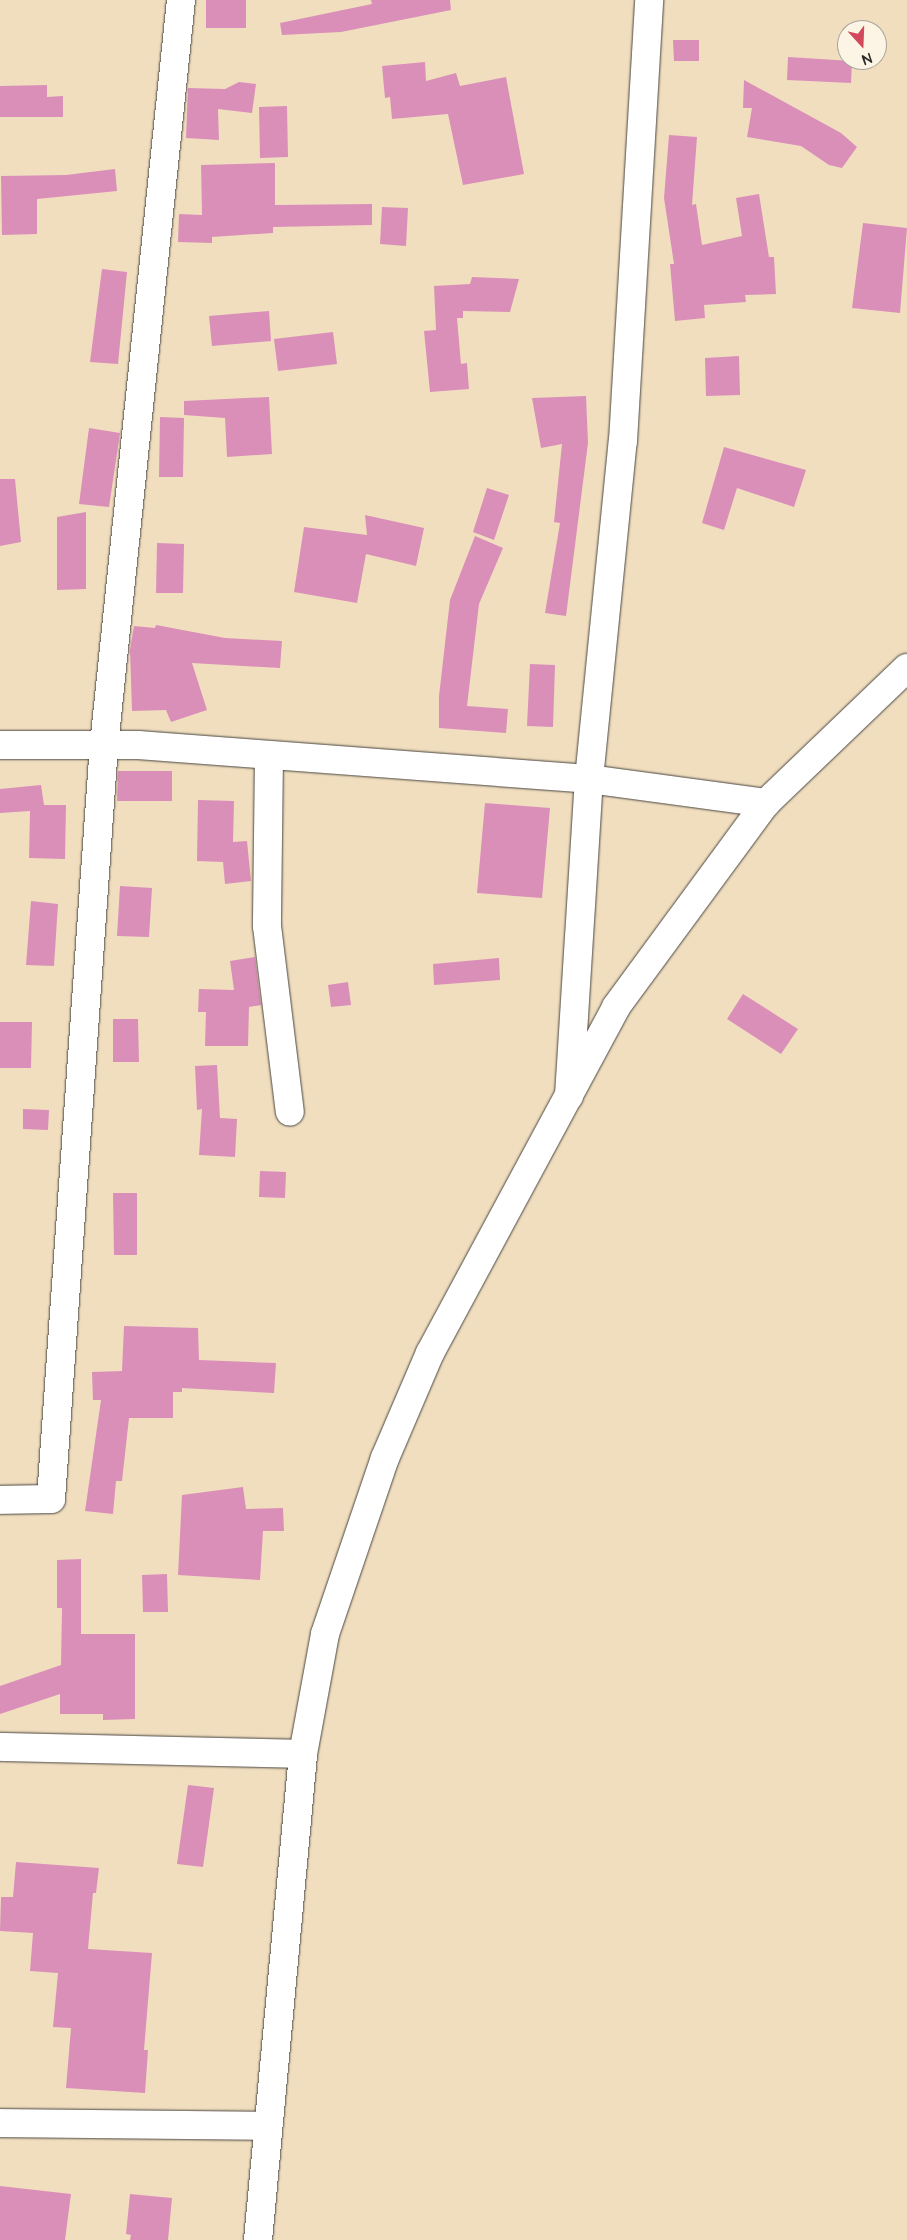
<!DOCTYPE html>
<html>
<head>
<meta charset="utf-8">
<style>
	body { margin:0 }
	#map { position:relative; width:907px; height:2240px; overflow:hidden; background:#f1debf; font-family:"Architects Daughter",sans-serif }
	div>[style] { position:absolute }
	.building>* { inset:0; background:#da8fb9 }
	.roads { filter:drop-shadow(0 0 1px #494641) drop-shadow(0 0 1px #494641) }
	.street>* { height:28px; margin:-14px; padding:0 14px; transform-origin:14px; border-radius:14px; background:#fff }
	.secondary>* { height:28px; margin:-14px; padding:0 14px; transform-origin:14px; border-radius:14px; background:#fff }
	.primary>* { height:28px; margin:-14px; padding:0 14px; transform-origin:14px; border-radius:14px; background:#fff }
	span { translate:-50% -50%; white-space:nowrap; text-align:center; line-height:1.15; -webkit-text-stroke:4px #fcf5e5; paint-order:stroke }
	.north { position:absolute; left:837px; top:20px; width:50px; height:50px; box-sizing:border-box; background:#fcf5e5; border:1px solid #a8a49b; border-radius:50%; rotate:160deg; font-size:14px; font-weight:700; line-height:20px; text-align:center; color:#2b2b2b }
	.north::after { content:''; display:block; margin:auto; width:18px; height:22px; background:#d1495b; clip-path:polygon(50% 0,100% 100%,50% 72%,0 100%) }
</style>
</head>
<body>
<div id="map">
	<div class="building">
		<i style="clip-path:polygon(206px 0,246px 0,246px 28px,206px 28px)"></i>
		<i style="clip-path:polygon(371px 0,450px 0,451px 10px,341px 32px,282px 35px,280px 23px,372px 4px)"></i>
		<i style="clip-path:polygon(673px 40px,699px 40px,699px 61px,674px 61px)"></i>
		<i style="clip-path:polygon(788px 57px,852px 61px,851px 83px,787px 80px)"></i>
		<i style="clip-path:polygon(425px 62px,426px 81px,456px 73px,460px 86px,506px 77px,524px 174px,463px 185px,448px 114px,392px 119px,390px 97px,385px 98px,382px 66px)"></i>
		<i style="clip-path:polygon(744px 80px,841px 133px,857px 147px,842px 168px,829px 165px,801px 146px,747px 137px,752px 108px,743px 108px)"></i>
		<i style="clip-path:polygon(239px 82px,256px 84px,252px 113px,218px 109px,219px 140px,186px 138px,188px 88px,225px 89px)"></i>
		<i style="clip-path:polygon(47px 85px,47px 97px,63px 96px,63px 117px,0 117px,0 86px)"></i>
		<i style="clip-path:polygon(287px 106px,288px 157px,260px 158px,259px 107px)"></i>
		<i style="clip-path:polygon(669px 135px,697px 137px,692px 205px,696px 204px,702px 245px,742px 236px,736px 198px,759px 194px,769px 257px,774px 257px,776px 294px,745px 295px,746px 302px,704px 305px,705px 318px,675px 321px,670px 264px,674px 264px,664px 198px)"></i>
		<i style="clip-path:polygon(275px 163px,275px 205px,372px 204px,372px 225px,273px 227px,273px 233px,212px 237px,212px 243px,178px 242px,179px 214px,202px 215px,201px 165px)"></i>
		<i style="clip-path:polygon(115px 169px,117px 191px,37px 199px,37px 234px,2px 235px,1px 176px,66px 175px)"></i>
		<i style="clip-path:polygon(382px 207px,408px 208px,406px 246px,380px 244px)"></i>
		<i style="clip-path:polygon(863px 223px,907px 228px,900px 313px,852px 308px)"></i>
		<i style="clip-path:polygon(102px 269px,127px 272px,118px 364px,90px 362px)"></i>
		<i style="clip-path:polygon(472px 277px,519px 279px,510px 312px,463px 311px,463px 318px,457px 318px,461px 364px,467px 363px,469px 389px,430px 392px,424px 331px,436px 330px,434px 286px,470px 284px)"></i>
		<i style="clip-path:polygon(269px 311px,271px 341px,212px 346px,209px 316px)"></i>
		<i style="clip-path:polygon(333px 332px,337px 364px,278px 371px,274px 339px)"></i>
		<i style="clip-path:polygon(739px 356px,740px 395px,706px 396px,705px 358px)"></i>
		<i style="clip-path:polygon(586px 396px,588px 443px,566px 616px,545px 613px,560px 523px,554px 522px,562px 444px,541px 448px,532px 398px)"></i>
		<i style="clip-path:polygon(269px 397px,272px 454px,227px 457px,225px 418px,184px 415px,184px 401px)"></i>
		<i style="clip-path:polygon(160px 417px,184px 418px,183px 477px,159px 477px)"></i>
		<i style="clip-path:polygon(89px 428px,120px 433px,109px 507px,79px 504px)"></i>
		<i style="clip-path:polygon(724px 447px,806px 470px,794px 507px,737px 488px,724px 530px,702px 523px)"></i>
		<i style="clip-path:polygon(0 479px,15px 479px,21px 542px,0 546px)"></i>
		<i style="clip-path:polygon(487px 488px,509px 495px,494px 540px,473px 532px)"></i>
		<i style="clip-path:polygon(86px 512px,86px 589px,57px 590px,57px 517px)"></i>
		<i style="clip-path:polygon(365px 515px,424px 528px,416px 566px,366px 554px,357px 603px,294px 592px,304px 527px,367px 535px)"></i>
		<i style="clip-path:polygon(475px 536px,503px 548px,479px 604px,467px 706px,508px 709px,506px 733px,439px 728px,439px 696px,450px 600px)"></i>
		<i style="clip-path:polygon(157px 543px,184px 544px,183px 593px,156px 593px)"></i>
		<i style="clip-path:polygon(156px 625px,225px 638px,282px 641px,280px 668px,192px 663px,207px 710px,171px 722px,166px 710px,132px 711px,130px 650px,134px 626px,155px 628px)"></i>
		<i style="clip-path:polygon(530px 664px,555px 665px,553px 727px,527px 726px)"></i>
		<i style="clip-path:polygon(118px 771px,172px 771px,172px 801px,117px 801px)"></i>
		<i style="clip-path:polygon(41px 785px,44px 805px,66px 805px,65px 859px,29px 858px,30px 811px,0 813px,0 789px)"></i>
		<i style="clip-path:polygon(198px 800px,234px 801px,233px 842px,247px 841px,251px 881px,225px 884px,223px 862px,197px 861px)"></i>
		<i style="clip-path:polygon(485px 803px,550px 808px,542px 898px,477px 893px)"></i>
		<i style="clip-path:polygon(120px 886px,152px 888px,149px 937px,117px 936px)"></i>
		<i style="clip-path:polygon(31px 901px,58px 904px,54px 966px,26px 965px)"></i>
		<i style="clip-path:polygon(255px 957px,261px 1005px,249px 1007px,248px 1046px,205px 1046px,206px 1012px,198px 1012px,199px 989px,234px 990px,230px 961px)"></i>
		<i style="clip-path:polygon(499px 958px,500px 980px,434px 985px,433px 964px)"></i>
		<i style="clip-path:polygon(348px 982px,351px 1005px,331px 1007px,328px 985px)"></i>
		<i style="clip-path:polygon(743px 994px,798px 1029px,781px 1054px,727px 1019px)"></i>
		<i style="clip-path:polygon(113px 1019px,138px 1019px,139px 1062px,113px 1062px)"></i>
		<i style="clip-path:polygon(0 1022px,32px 1022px,31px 1068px,0 1068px)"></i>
		<i style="clip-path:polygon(217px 1065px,220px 1118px,237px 1119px,235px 1157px,199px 1155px,202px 1109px,197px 1110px,195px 1066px)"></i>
		<i style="clip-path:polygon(23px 1109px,49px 1110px,48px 1130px,23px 1129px)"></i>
		<i style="clip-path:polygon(260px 1171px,286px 1172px,285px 1198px,259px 1197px)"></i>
		<i style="clip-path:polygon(113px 1193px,137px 1193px,137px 1255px,114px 1255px)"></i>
		<i style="clip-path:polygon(124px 1326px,198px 1328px,199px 1360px,276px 1363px,274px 1393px,182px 1388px,182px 1392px,173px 1392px,173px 1418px,129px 1418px,122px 1481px,116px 1481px,113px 1514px,85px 1511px,101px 1400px,93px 1400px,92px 1372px,122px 1371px)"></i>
		<i style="clip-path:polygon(243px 1487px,246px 1509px,283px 1508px,284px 1531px,263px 1531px,260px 1580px,178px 1575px,182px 1495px)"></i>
		<i style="clip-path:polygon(81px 1559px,81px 1634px,135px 1634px,135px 1719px,103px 1720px,103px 1714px,60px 1714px,60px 1694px,0 1714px,0 1686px,61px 1665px,62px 1608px,57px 1608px,57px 1560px)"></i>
		<i style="clip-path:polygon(167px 1574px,168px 1612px,143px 1612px,142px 1575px)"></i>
		<i style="clip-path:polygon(188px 1785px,214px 1788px,203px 1867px,177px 1864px)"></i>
		<i style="clip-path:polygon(16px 1862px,99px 1868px,96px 1893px,93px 1893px,88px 1949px,152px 1953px,144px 2050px,148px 2050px,145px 2093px,66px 2088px,71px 2028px,53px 2027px,58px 1973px,30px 1971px,33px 1933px,0 1931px,1px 1897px,13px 1897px)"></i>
		<i style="clip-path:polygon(0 2186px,71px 2194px,65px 2240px,0 2240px)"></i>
		<i style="clip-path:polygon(130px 2194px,172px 2198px,168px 2240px,130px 2240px,131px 2235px,126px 2234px)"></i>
	</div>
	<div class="roads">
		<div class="street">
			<i style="left:269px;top:755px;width:171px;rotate:90.7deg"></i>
			<i style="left:267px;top:926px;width:187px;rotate:83deg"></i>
			<i style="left:569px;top:1096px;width:318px;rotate:-86.4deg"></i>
			<i style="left:589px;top:779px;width:340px;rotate:-84.3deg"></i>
			<i style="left:623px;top:441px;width:442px;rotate:-86.6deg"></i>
			<i style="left:0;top:1500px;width:51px;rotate:-1.1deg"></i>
			<i style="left:51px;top:1499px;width:756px;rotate:-85.98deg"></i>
			<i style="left:104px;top:745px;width:749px;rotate:-84.1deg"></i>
			<i style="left:0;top:1747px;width:303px;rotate:1.3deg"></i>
			<i style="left:0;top:2123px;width:268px;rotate:0.6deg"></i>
		</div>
		<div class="secondary">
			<i style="left:0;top:745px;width:138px"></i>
			<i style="left:138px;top:745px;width:452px;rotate:4.3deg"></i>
			<i style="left:589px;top:779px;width:179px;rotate:7.7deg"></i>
		</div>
		<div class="primary">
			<i style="left:258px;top:2240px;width:488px;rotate:-84.7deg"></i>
			<i style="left:303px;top:1754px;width:122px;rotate:-79.6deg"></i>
			<i style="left:325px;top:1634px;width:186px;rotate:-71.2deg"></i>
			<i style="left:385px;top:1458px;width:114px;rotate:-66.8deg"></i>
			<i style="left:430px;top:1353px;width:393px;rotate:-61.7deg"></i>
			<i style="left:616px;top:1007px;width:253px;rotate:-53.7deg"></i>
			<i style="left:766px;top:803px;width:195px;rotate:-43.8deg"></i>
		</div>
	</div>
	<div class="north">N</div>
</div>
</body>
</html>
